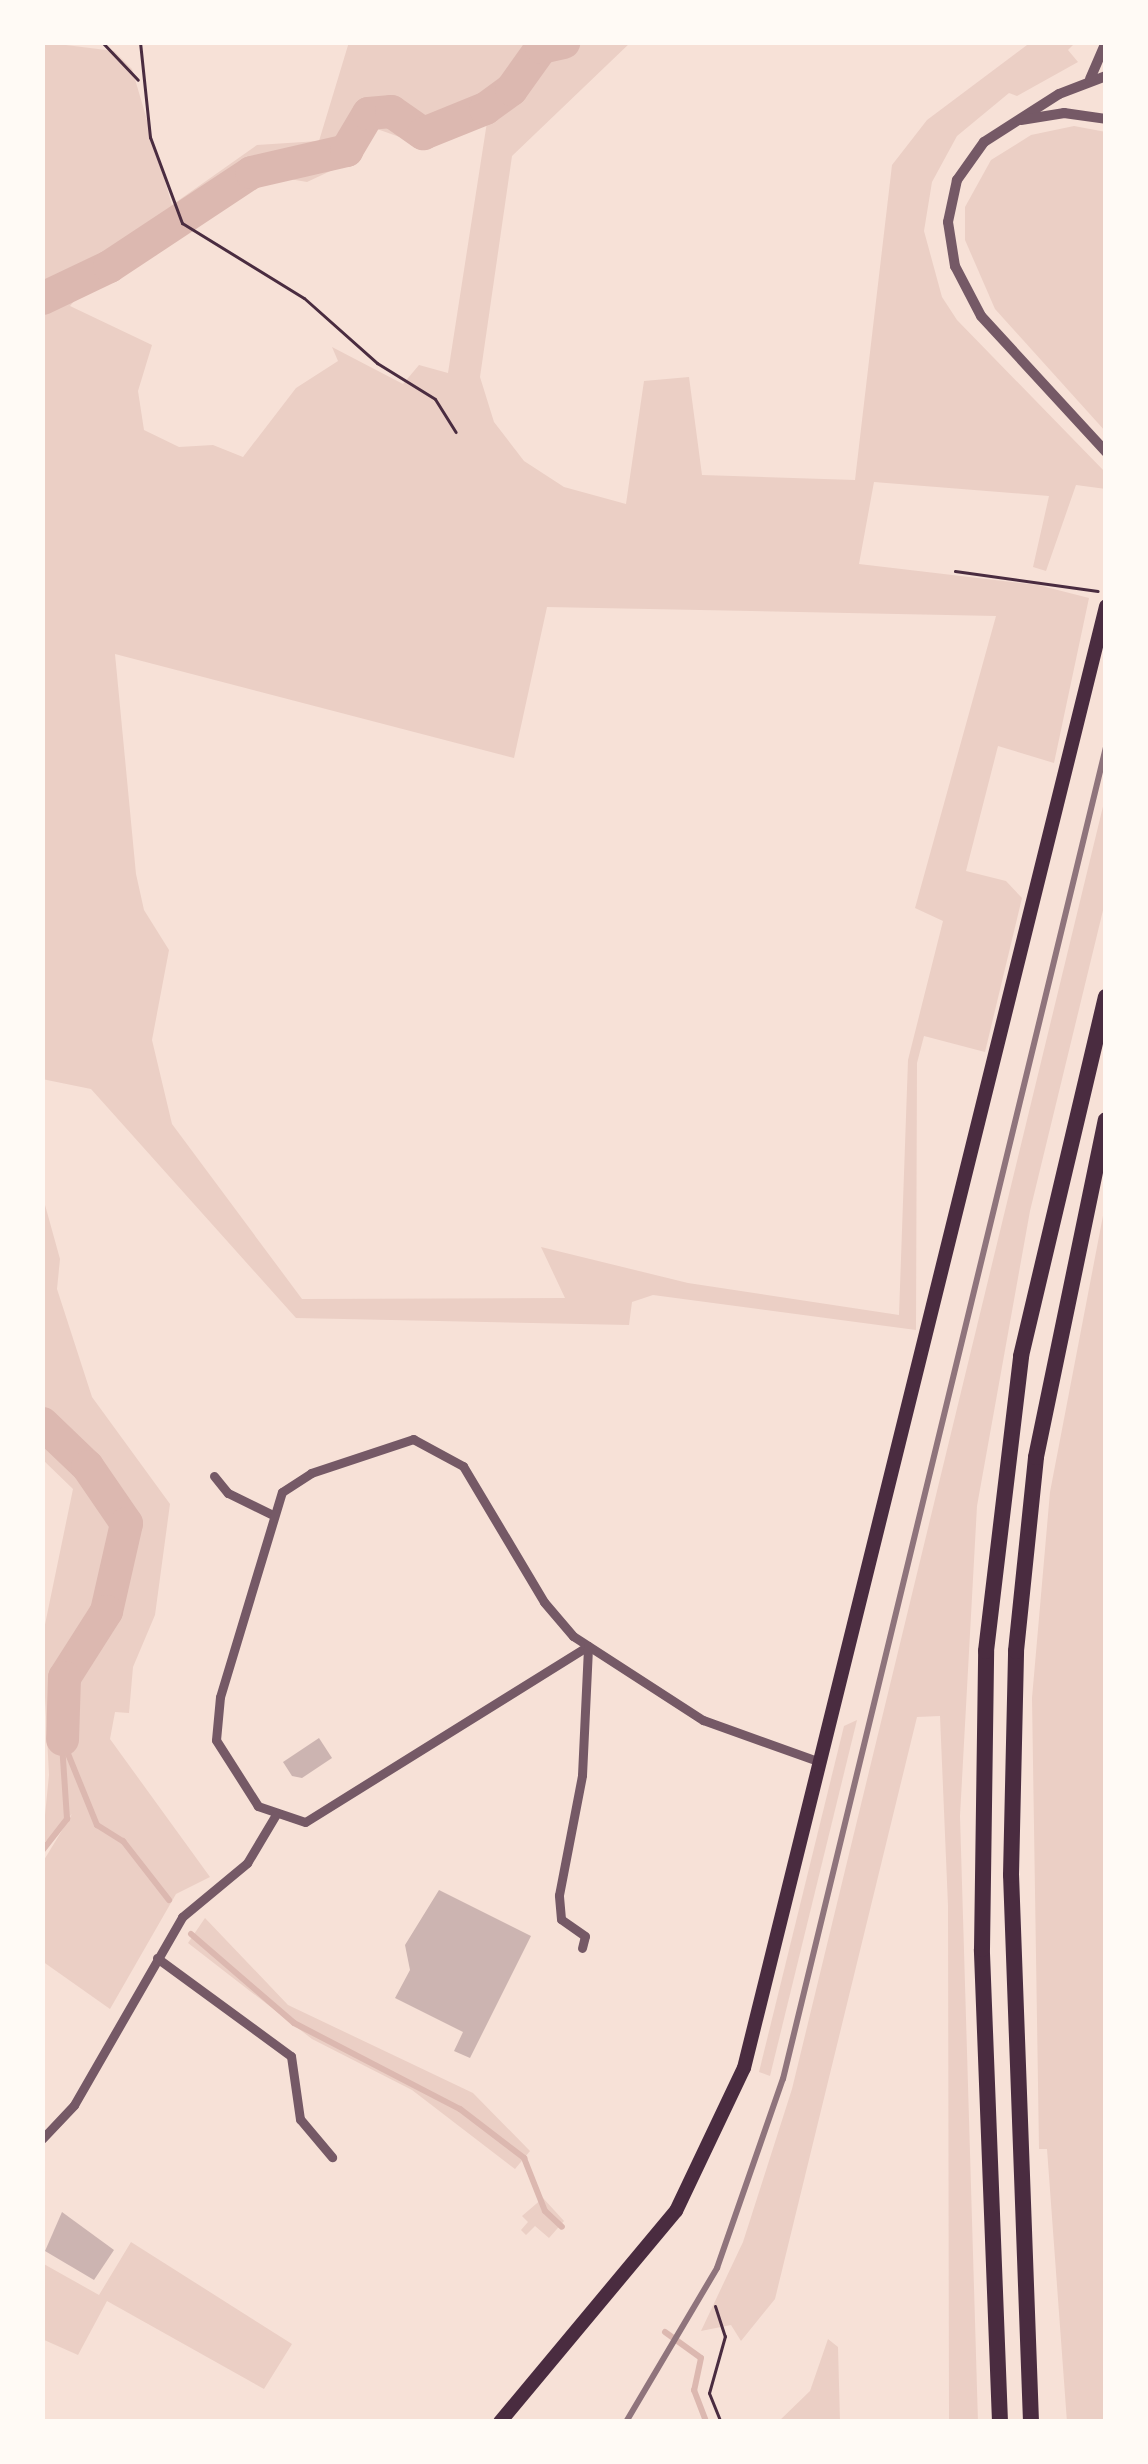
<!DOCTYPE html>
<html>
<head>
<meta charset="utf-8">
<style>
	body { margin:0 }
	#map { position:relative; width:1148px; height:2464px; overflow:hidden; background:#f7e1d7; font-family:Rubik,sans-serif }
	div>[style] { position:absolute }
	.green>* { inset:0; background:#ebcfc5 }
	.stream>* { height:6px; margin:-3px; padding:0 3px; transform-origin:3px; border-radius:3px; background:#dcb8b0 }
	.river>* { height:33px; margin:-16.5px; padding:0 16.5px; transform-origin:16.5px; border-radius:16.5px; background:#dcb8b0 }
	.building>* { inset:0; background:#ccb4b1 }
	.path>* { height:3px; margin:-1.5px; padding:0 1.5px; transform-origin:1.5px; border-radius:1.5px; background:#4a2c40 }
	.minor>* { height:9px; margin:-4.5px; padding:0 4.5px; transform-origin:4.5px; border-radius:4.5px; background:#755966 }
	.tertiary>* { height:10px; margin:-5px; padding:0 5px; transform-origin:5px; border-radius:5px; background:#755966 }
	.primary>* { height:14px; margin:-7px; padding:0 7px; transform-origin:7px; border-radius:7px; background:#4a2c40 }
	.motorway>* { height:16px; margin:-8px; padding:0 8px; transform-origin:8px; border-radius:8px; background:#4a2c40 }
	.rail>* { height:6px; margin:-3px; padding:0 3px; transform-origin:3px; border-radius:3px; background:#8f747c }
	span { translate:-50% -50%; white-space:nowrap; text-align:center; line-height:1.15; -webkit-text-stroke:9px #fffaf5; paint-order:stroke }
	.frame { position:absolute; inset:0; border:45px solid #fffaf5; pointer-events:none }
</style>
</head>
<body>
<div id="map">
	<div class="green">
		<i style="clip-path:polygon(evenodd,42px 42px,114px 51px,132px 69px,172px 205px,257px 145px,319px 141px,349px 42px,631px 42px,512px 156px,480px 377px,494px 422px,524px 461px,564px 487px,626px 504px,644px 381px,689px 377px,702px 475px,855px 480px,892px 165px,927px 120px,1031px 42px,1076px 42px,1068px 50px,1078px 62px,1017px 96px,1009px 93px,957px 136px,932px 182px,924px 231px,942px 297px,957px 320px,1106px 473px,1106px 489px,1076px 485px,1046px 571px,1033px 567px,1049px 496px,874px 482px,859px 564px,1038px 585px,1089px 598px,1054px 763px,998px 746px,966px 871px,1006px 881px,1022px 898px,985px 1052px,924px 1036px,917px 1063px,916px 1330px,653px 1295px,632px 1302px,629px 1325px,296px 1318px,91px 1089px,42px 1079px,42px 42px,487px 122px,448px 373px,419px 365px,403px 384px,332px 347px,338px 361px,296px 388px,243px 457px,213px 445px,179px 447px,144px 430px,138px 391px,152px 345px,70px 306px,80px 294px,244px 183px,266px 175px,307px 182px,339px 167px,377px 129px,425px 146px,487px 122px,42px 42px,547px 607px,996px 616px,915px 908px,943px 921px,908px 1060px,899px 1315px,688px 1283px,541px 1247px,565px 1298px,302px 1299px,172px 1124px,152px 1040px,169px 950px,144px 910px,136px 874px,115px 654px,514px 758px,547px 607px)"></i>
		<i style="clip-path:polygon(1074px 126px,1106px 132px,1106px 432px,995px 309px,965px 240px,965px 207px,991px 160px,1031px 135px)"></i>
		<i style="clip-path:polygon(1106px 794px,1106px 898px,1030px 1211px,977px 1506px,960px 1816px,978px 2422px,949px 2422px,948px 1906px,940px 1716px,917px 1717px,775px 2299px,741px 2341px,731px 2325px,701px 2331px,743px 2242px,792px 2089px)"></i>
		<i style="clip-path:polygon(42px 1194px,60px 1259px,57px 1289px,92px 1397px,170px 1504px,155px 1615px,133px 1667px,129px 1713px,115px 1712px,110px 1739px,210px 1877px,176px 1894px,110px 2009px,42px 1961px,44px 1860px,72px 1814px,42px 1845px,49px 1775px,42px 1639px,73px 1489px,42px 1459px)"></i>
		<i style="clip-path:polygon(1106px 1200px,1106px 2422px,1067px 2422px,1047px 2149px,1039px 2149px,1032px 1698px,1050px 1492px)"></i>
		<i style="clip-path:polygon(857px 1720px,770px 2076px,759px 2072px,844px 1726px)"></i>
		<i style="clip-path:polygon(205px 1918px,288px 2005px,473px 2093px,530px 2151px,515px 2169px,412px 2090px,312px 2039px,188px 1943px)"></i>
		<i style="clip-path:polygon(543px 2198px,564px 2221px,549px 2238px,535px 2226px,526px 2235px,521px 2230px,528px 2222px,522px 2216px)"></i>
		<i style="clip-path:polygon(131px 2242px,292px 2344px,264px 2389px,107px 2301px,78px 2355px,42px 2339px,42px 2263px,99px 2295px)"></i>
		<i style="clip-path:polygon(828px 2339px,838px 2347px,840px 2422px,778px 2422px,810px 2391px)"></i>
	</div>
	<div class="stream">
		<i style="left:62px;top:1739px;width:93px;rotate:67.9deg"></i>
		<i style="left:97px;top:1825px;width:31px;rotate:32deg"></i>
		<i style="left:123px;top:1841px;width:75px;rotate:52.1deg"></i>
		<i style="left:42px;top:1851px;width:41px;rotate:-52deg"></i>
		<i style="left:67px;top:1819px;width:76px;rotate:-93.8deg"></i>
		<i style="left:191px;top:1934px;width:136px;rotate:40.8deg"></i>
		<i style="left:294px;top:2023px;width:187px;rotate:27.4deg"></i>
		<i style="left:460px;top:2109px;width:81px;rotate:37.4deg"></i>
		<i style="left:524px;top:2158px;width:57px;rotate:68.4deg"></i>
		<i style="left:545px;top:2211px;width:23px;rotate:43deg"></i>
		<i style="left:665px;top:2332px;width:44px;rotate:35.8deg"></i>
		<i style="left:701px;top:2358px;width:33px;rotate:102deg"></i>
		<i style="left:694px;top:2390px;width:34px;rotate:69deg"></i>
	</div>
	<div class="river">
		<i style="left:42px;top:298px;width:74px;rotate:-25.5deg"></i>
		<i style="left:109px;top:266px;width:170px;rotate:-33.5deg"></i>
		<i style="left:251px;top:172px;width:98px;rotate:-13deg"></i>
		<i style="left:346px;top:150px;width:43px;rotate:-59.3deg"></i>
		<i style="left:368px;top:113px;width:23px;rotate:-5deg"></i>
		<i style="left:391px;top:111px;width:39px;rotate:35deg"></i>
		<i style="left:423px;top:133px;width:67px;rotate:-22deg"></i>
		<i style="left:485px;top:108px;width:32px;rotate:-36deg"></i>
		<i style="left:511px;top:89px;width:52px;rotate:-54.5deg"></i>
		<i style="left:541px;top:47px;width:23px;rotate:-13deg"></i>
		<i style="left:42px;top:1423px;width:62px;rotate:43.7deg"></i>
		<i style="left:87px;top:1466px;width:69px;rotate:55.6deg"></i>
		<i style="left:126px;top:1523px;width:90px;rotate:102.8deg"></i>
		<i style="left:106px;top:1611px;width:78px;rotate:122.5deg"></i>
		<i style="left:64px;top:1677px;width:62px;rotate:91.8deg"></i>
	</div>
	<div class="building">
		<i style="clip-path:polygon(319px 1738px,332px 1758px,302px 1778px,292px 1776px,283px 1762px)"></i>
		<i style="clip-path:polygon(439px 1890px,531px 1936px,470px 2058px,454px 2051px,463px 2032px,395px 1998px,410px 1970px,405px 1945px)"></i>
		<i style="clip-path:polygon(62px 2212px,114px 2250px,94px 2280px,45px 2251px)"></i>
	</div>
	<div class="path">
		<i style="left:102px;top:42px;width:52px;rotate:46.5deg"></i>
		<i style="left:140px;top:42px;width:96px;rotate:84deg"></i>
		<i style="left:150px;top:137px;width:92px;rotate:69.6deg"></i>
		<i style="left:182px;top:223px;width:143px;rotate:31.6deg"></i>
		<i style="left:304px;top:298px;width:98px;rotate:41.7deg"></i>
		<i style="left:377px;top:363px;width:68px;rotate:31.8deg"></i>
		<i style="left:435px;top:399px;width:39px;rotate:58deg"></i>
		<i style="left:955px;top:571px;width:144px;rotate:8deg"></i>
		<i style="left:715px;top:2306px;width:32px;rotate:72deg"></i>
		<i style="left:725px;top:2336px;width:59px;rotate:105.7deg"></i>
		<i style="left:709px;top:2393px;width:31px;rotate:68deg"></i>
	</div>
	<div class="minor">
		<i style="left:214px;top:1476px;width:22px;rotate:51deg"></i>
		<i style="left:228px;top:1493px;width:50px;rotate:26.1deg"></i>
		<i style="left:588px;top:1646px;width:333px;rotate:148.1deg"></i>
		<i style="left:305px;top:1822px;width:50px;rotate:-161.2deg"></i>
		<i style="left:258px;top:1806px;width:78px;rotate:-122.5deg"></i>
		<i style="left:216px;top:1740px;width:43px;rotate:-84.7deg"></i>
		<i style="left:220px;top:1697px;width:214px;rotate:-73.2deg"></i>
		<i style="left:282px;top:1492px;width:35px;rotate:-33deg"></i>
		<i style="left:311px;top:1473px;width:108px;rotate:-18.4deg"></i>
		<i style="left:413px;top:1439px;width:57px;rotate:28.4deg"></i>
		<i style="left:463px;top:1466px;width:158px;rotate:59.2deg"></i>
		<i style="left:544px;top:1602px;width:45px;rotate:49.5deg"></i>
		<i style="left:573px;top:1636px;width:155px;rotate:32.9deg"></i>
		<i style="left:703px;top:1720px;width:119px;rotate:19.7deg"></i>
		<i style="left:582px;top:1948px;width:12px;rotate:-76deg"></i>
		<i style="left:585px;top:1936px;width:29px;rotate:-145deg"></i>
		<i style="left:561px;top:1919px;width:24px;rotate:-95deg"></i>
		<i style="left:559px;top:1895px;width:122px;rotate:-79.1deg"></i>
		<i style="left:582px;top:1775px;width:129px;rotate:-87.3deg"></i>
		<i style="left:157px;top:1958px;width:166px;rotate:36.2deg"></i>
		<i style="left:291px;top:2056px;width:64px;rotate:81.9deg"></i>
		<i style="left:300px;top:2119px;width:50px;rotate:49.9deg"></i>
		<i style="left:42px;top:2139px;width:47px;rotate:-46.7deg"></i>
		<i style="left:74px;top:2105px;width:217px;rotate:-60.1deg"></i>
		<i style="left:182px;top:1917px;width:85px;rotate:-39.7deg"></i>
		<i style="left:247px;top:1863px;width:55px;rotate:-59.2deg"></i>
	</div>
	<div class="tertiary">
		<i style="left:1106px;top:76px;width:50px;rotate:159deg"></i>
		<i style="left:1059px;top:94px;width:89px;rotate:147.4deg"></i>
		<i style="left:984px;top:142px;width:47px;rotate:125.4deg"></i>
		<i style="left:957px;top:180px;width:43px;rotate:102.1deg"></i>
		<i style="left:948px;top:222px;width:45px;rotate:81deg"></i>
		<i style="left:955px;top:266px;width:56px;rotate:62.5deg"></i>
		<i style="left:981px;top:316px;width:185px;rotate:47.4deg"></i>
		<i style="left:1090px;top:79px;width:40px;rotate:-66.6deg"></i>
		<i style="left:1021px;top:120px;width:44px;rotate:-9.2deg"></i>
		<i style="left:1064px;top:113px;width:42px;rotate:8.1deg"></i>
	</div>
	<div class="primary">
		<i style="left:500px;top:2422px;width:275px;rotate:-50.2deg"></i>
		<i style="left:676px;top:2211px;width:158px;rotate:-64.6deg"></i>
		<i style="left:744px;top:2068px;width:1506px;rotate:-76.09deg"></i>
	</div>
	<div class="motorway">
		<i style="left:1000px;top:2422px;width:473px;rotate:-92.2deg"></i>
		<i style="left:982px;top:1949px;width:298px;rotate:-89.2deg"></i>
		<i style="left:986px;top:1651px;width:297px;rotate:-83.2deg"></i>
		<i style="left:1021px;top:1356px;width:369px;rotate:-76.7deg"></i>
		<i style="left:1031px;top:2422px;width:547px;rotate:-92.09deg"></i>
		<i style="left:1011px;top:1875px;width:224px;rotate:-88.7deg"></i>
		<i style="left:1016px;top:1651px;width:195px;rotate:-84.1deg"></i>
		<i style="left:1036px;top:1457px;width:344px;rotate:-78.3deg"></i>
	</div>
	<div class="rail">
		<i style="left:626px;top:2422px;width:179px;rotate:-59.4deg"></i>
		<i style="left:717px;top:2268px;width:200px;rotate:-70.8deg"></i>
		<i style="left:783px;top:2079px;width:1371px;rotate:-76.37deg"></i>
	</div>
	<div class="frame"></div>
</div>
</body>
</html>
